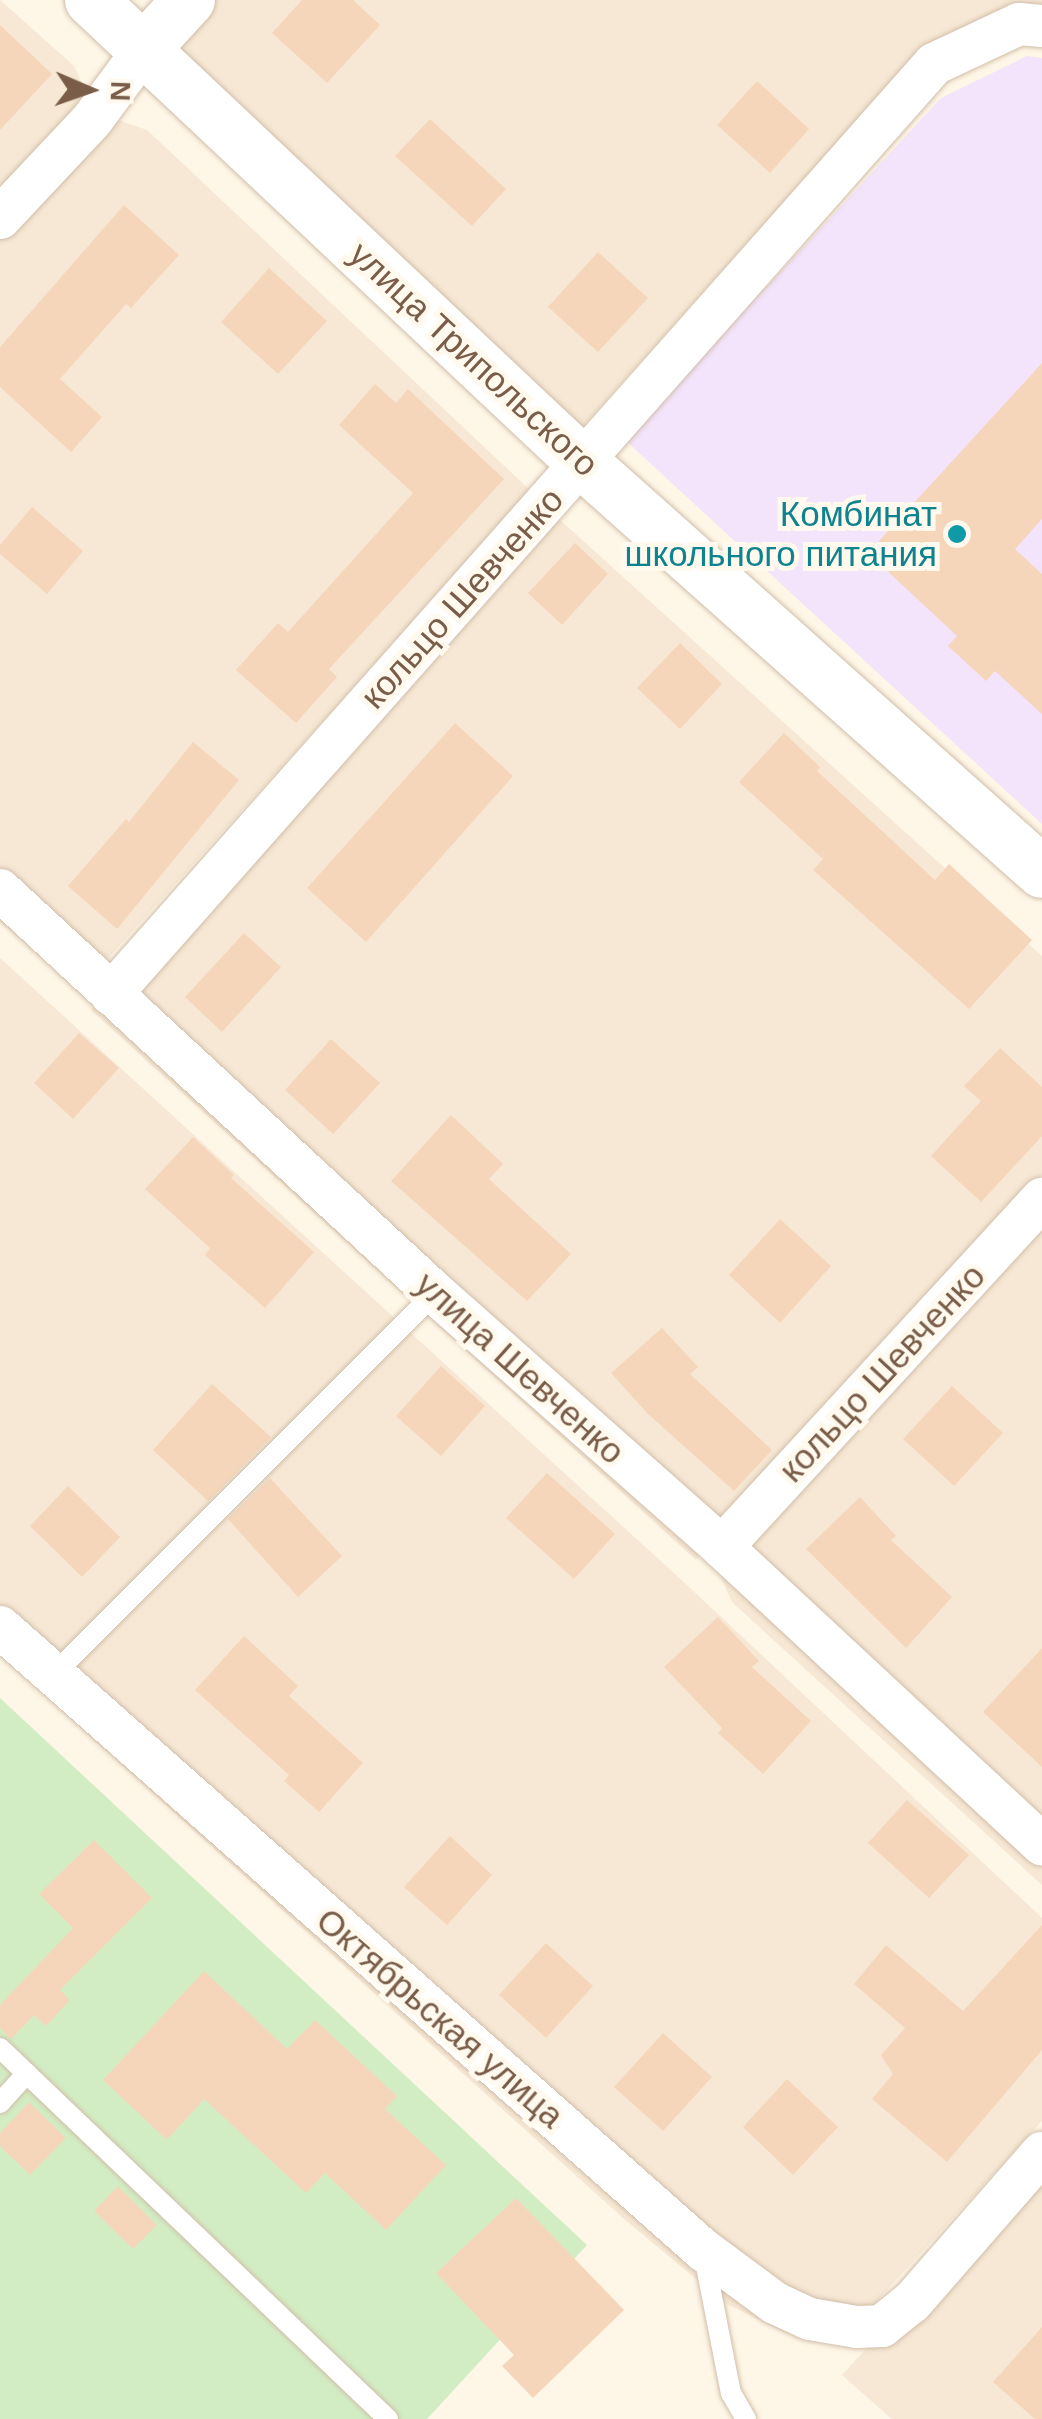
<!DOCTYPE html>
<html>
<head>
<meta charset="utf-8">
<style>
	body { margin:0 }
	#map { position:relative; width:1042px; height:2419px; overflow:hidden; background:#fef6e6; font-family:Arial,sans-serif }
	div>[style] { position:absolute }
	.residential>* { inset:0; background:#f6e8d4 }
	.education>* { inset:0; background:#f3e3fb }
	.green>* { inset:0; background:#d2edc3 }
	.building>* { inset:0; background:#f6d6bb }
	.roads { filter:drop-shadow(0 0 2px #d1beaa) drop-shadow(0 0 2px #d1beaa) }
	.service>* { height:20px; margin:-10px; padding:0 10px; transform-origin:10px; border-radius:10px; background:#fff }
	.minor>* { height:42px; margin:-21px; padding:0 21px; transform-origin:21px; border-radius:21px; background:#fff }
	.tertiary>* { height:52px; margin:-26px; padding:0 26px; transform-origin:26px; border-radius:26px; background:#fff }
	.dots>* { width:28px; height:28px; translate:-50% -50%; box-sizing:border-box; border:5px solid #fff9ee; border-radius:50% }
	span { translate:-50% -50%; white-space:nowrap; text-align:center; line-height:1.15; -webkit-text-stroke:10px #fff9ee; paint-order:stroke }
	.street-label { font-size:35px; color:#7a5d48 }
	.culture-label { font-size:35px; color:#0d838f }
	.right { translate:-100% -50%; text-align:right }
	.north { position:absolute; left:40px; top:40px; width:100px; height:100px; -webkit-text-stroke:8px #fff9ee; paint-order:stroke; rotate:92deg; font-size:28px; font-weight:700; line-height:40px; text-align:center; color:#7a5d48 }
	.north::after { content:''; display:block; margin:auto; width:35px; height:45px; background:#7a5d48; clip-path:polygon(50% 0,100% 100%,50% 72%,0 100%) }
</style>
</head>
<body>
<div id="map">
	<div class="residential">
		<i style="clip-path:polygon(0 0,74px 66px,86px 92px,84px 107px,0 201px)"></i>
		<i style="clip-path:polygon(205px 0,1042px 0,1042px 10px,921px 49px,555px 457px,154px 62px)"></i>
		<i style="clip-path:polygon(121px 121px,147px 130px,531px 491px,100px 967px,63px 976px,0 922px,0 234px,107px 124px)"></i>
		<i style="clip-path:polygon(549px 510px,1042px 956px,1042px 1175px,696px 1560px,91px 1010px)"></i>
		<i style="clip-path:polygon(0 958px,688px 1586px,1042px 1918px,1042px 2121px,851px 2329px,822px 2338px,788px 2334px,725px 2303px,624px 2219px,0 1655px)"></i>
		<i style="clip-path:polygon(1042px 1219px,1042px 1885px,732px 1602px,721px 1578px,723px 1565px)"></i>
		<i style="clip-path:polygon(1042px 2158px,1042px 2419px,892px 2419px,842px 2375px)"></i>
	</div>
	<div class="education">
		<i style="clip-path:polygon(1027px 56px,1042px 58px,1042px 824px,625px 440px,941px 98px)"></i>
	</div>
	<div class="green">
		<i style="clip-path:polygon(0 1698px,587px 2245px,427px 2419px,0 2419px)"></i>
	</div>
	<div class="building">
		<i style="clip-path:polygon(302px 0,353px 0,380px 25px,327px 83px,272px 33px)"></i>
		<i style="clip-path:polygon(0 25px,52px 74px,0 130px)"></i>
		<i style="clip-path:polygon(757px 81px,809px 129px,770px 173px,717px 125px)"></i>
		<i style="clip-path:polygon(430px 119px,506px 189px,472px 226px,395px 156px)"></i>
		<i style="clip-path:polygon(124px 205px,179px 255px,131px 308px,126px 304px,60px 379px,102px 417px,71px 452px,0 387px,0 347px)"></i>
		<i style="clip-path:polygon(598px 252px,648px 298px,598px 352px,548px 307px)"></i>
		<i style="clip-path:polygon(269px 268px,327px 321px,278px 374px,221px 322px)"></i>
		<i style="clip-path:polygon(1042px 363px,1042px 519px,1015px 549px,1042px 574px,1042px 714px,995px 671px,986px 681px,948px 646px,957px 636px,868px 553px)"></i>
		<i style="clip-path:polygon(375px 384px,396px 403px,408px 389px,504px 479px,329px 669px,337px 677px,296px 723px,236px 670px,278px 623px,288px 632px,413px 493px,339px 425px)"></i>
		<i style="clip-path:polygon(32px 507px,83px 551px,47px 594px,0 554px,0 545px)"></i>
		<i style="clip-path:polygon(575px 543px,608px 574px,562px 625px,528px 593px)"></i>
		<i style="clip-path:polygon(680px 643px,722px 684px,680px 729px,637px 688px)"></i>
		<i style="clip-path:polygon(455px 723px,513px 776px,366px 942px,307px 888px)"></i>
		<i style="clip-path:polygon(784px 733px,820px 767px,817px 771px,935px 880px,949px 864px,1032px 940px,969px 1009px,813px 870px,823px 859px,739px 782px)"></i>
		<i style="clip-path:polygon(193px 742px,239px 780px,117px 929px,68px 886px,126px 819px,129px 822px)"></i>
		<i style="clip-path:polygon(244px 933px,281px 967px,222px 1032px,185px 997px)"></i>
		<i style="clip-path:polygon(79px 1033px,119px 1068px,73px 1119px,34px 1083px)"></i>
		<i style="clip-path:polygon(331px 1039px,380px 1083px,333px 1134px,285px 1090px)"></i>
		<i style="clip-path:polygon(1000px 1048px,1042px 1087px,1042px 1136px,981px 1202px,931px 1156px,981px 1101px,964px 1086px)"></i>
		<i style="clip-path:polygon(451px 1115px,503px 1164px,489px 1179px,571px 1254px,527px 1301px,391px 1181px)"></i>
		<i style="clip-path:polygon(193px 1137px,234px 1175px,231px 1178px,314px 1252px,265px 1308px,205px 1255px,210px 1248px,145px 1189px)"></i>
		<i style="clip-path:polygon(780px 1219px,831px 1266px,780px 1323px,729px 1275px)"></i>
		<i style="clip-path:polygon(662px 1328px,698px 1367px,690px 1374px,772px 1450px,734px 1491px,647px 1413px,611px 1373px)"></i>
		<i style="clip-path:polygon(441px 1366px,485px 1406px,441px 1456px,396px 1416px)"></i>
		<i style="clip-path:polygon(212px 1384px,271px 1437px,208px 1501px,153px 1450px)"></i>
		<i style="clip-path:polygon(952px 1386px,1003px 1433px,954px 1486px,903px 1439px)"></i>
		<i style="clip-path:polygon(547px 1473px,615px 1534px,574px 1579px,506px 1518px)"></i>
		<i style="clip-path:polygon(270px 1478px,342px 1556px,298px 1597px,228px 1519px)"></i>
		<i style="clip-path:polygon(68px 1486px,120px 1537px,82px 1577px,30px 1526px)"></i>
		<i style="clip-path:polygon(860px 1497px,896px 1536px,891px 1540px,952px 1597px,906px 1648px,806px 1549px)"></i>
		<i style="clip-path:polygon(718px 1617px,759px 1661px,752px 1667px,811px 1721px,763px 1774px,718px 1733px,722px 1728px,664px 1667px)"></i>
		<i style="clip-path:polygon(244px 1636px,298px 1686px,289px 1696px,363px 1763px,319px 1812px,284px 1781px,289px 1775px,195px 1690px)"></i>
		<i style="clip-path:polygon(1042px 1648px,1042px 1767px,983px 1712px)"></i>
		<i style="clip-path:polygon(907px 1800px,969px 1855px,929px 1898px,868px 1843px)"></i>
		<i style="clip-path:polygon(450px 1836px,492px 1875px,447px 1925px,404px 1887px)"></i>
		<i style="clip-path:polygon(94px 1840px,152px 1898px,60px 1990px,70px 2000px,46px 2026px,34px 2015px,11px 2039px,0 2028px,0 2005px,73px 1928px,39px 1894px)"></i>
		<i style="clip-path:polygon(1042px 1925px,1042px 2050px,947px 2162px,872px 2099px,893px 2074px,881px 2055px,905px 2028px,854px 1984px,886px 1945px,963px 2011px)"></i>
		<i style="clip-path:polygon(546px 1943px,593px 1986px,546px 2038px,499px 1995px)"></i>
		<i style="clip-path:polygon(204px 1971px,287px 2049px,315px 2020px,397px 2096px,385px 2109px,446px 2165px,386px 2230px,325px 2173px,306px 2193px,204px 2099px,167px 2140px,103px 2080px)"></i>
		<i style="clip-path:polygon(663px 2033px,712px 2077px,663px 2131px,614px 2087px)"></i>
		<i style="clip-path:polygon(787px 2079px,838px 2127px,793px 2175px,743px 2127px)"></i>
		<i style="clip-path:polygon(29px 2102px,66px 2138px,30px 2175px,0 2146px,0 2133px)"></i>
		<i style="clip-path:polygon(118px 2186px,157px 2225px,133px 2249px,94px 2211px)"></i>
		<i style="clip-path:polygon(516px 2198px,624px 2310px,533px 2398px,502px 2366px,514px 2355px,436px 2273px)"></i>
		<i style="clip-path:polygon(1042px 2327px,1042px 2419px,1035px 2419px,993px 2382px)"></i>
	</div>
	<div class="roads">
		<div class="service">
			<i style="left:52px;top:1676px;width:542px;rotate:-45deg"></i>
			<i style="left:0;top:2048px;width:537px;rotate:43.72deg"></i>
			<i style="left:0;top:2103px;width:40px;rotate:-48deg"></i>
			<i style="left:704px;top:2256px;width:140px;rotate:78.9deg"></i>
			<i style="left:731px;top:2393px;width:30px;rotate:60deg"></i>
		</div>
		<div class="minor">
			<i style="left:0;top:218px;width:134px;rotate:-46.8deg"></i>
			<i style="left:92px;top:120px;width:89px;rotate:-53.6deg"></i>
			<i style="left:0;top:890px;width:593px;rotate:42.81deg"></i>
			<i style="left:435px;top:1293px;width:383px;rotate:41.5deg"></i>
			<i style="left:722px;top:1547px;width:437px;rotate:42.9deg"></i>
			<i style="left:111px;top:994px;width:1242px;rotate:-48.49deg"></i>
			<i style="left:934px;top:64px;width:94px;rotate:-25.2deg"></i>
			<i style="left:1019px;top:24px;width:23px;rotate:5deg"></i>
			<i style="left:722px;top:1547px;width:473px;rotate:-47.4deg"></i>
			<i style="left:0;top:1627px;width:938px;rotate:41.54deg"></i>
			<i style="left:702px;top:2249px;width:91px;rotate:36.5deg"></i>
			<i style="left:775px;top:2303px;width:38px;rotate:25deg"></i>
			<i style="left:810px;top:2319px;width:48px;rotate:9.7deg"></i>
			<i style="left:857px;top:2327px;width:25px;rotate:-2deg"></i>
			<i style="left:882px;top:2326px;width:38px;rotate:-39deg"></i>
			<i style="left:912px;top:2302px;width:198px;rotate:-48.9deg"></i>
		</div>
		<div class="tertiary">
			<i style="left:91px;top:0;width:674px;rotate:43.26deg"></i>
			<i style="left:582px;top:462px;width:616px;rotate:41.71deg"></i>
			<i style="left:145px;top:48px;width:65px;rotate:-47.5deg"></i>
		</div>
	</div>
	<div class="dots">
		<i style="left:957px;top:534px;background:#0f9aa8"></i>
	</div>
	<div class="street-label">
		<span style="left:474px;top:359px;rotate:43deg">улица Трипольского</span>
		<span style="left:462px;top:598px;rotate:-48deg">кольцо Шевченко</span>
		<span style="left:520px;top:1368px;rotate:42deg">улица Шевченко</span>
		<span style="left:882px;top:1373px;rotate:-47deg">кольцо Шевченко</span>
		<span style="left:440px;top:2018px;rotate:41deg">Октябрьская улица</span>
	</div>
	<div class="culture-label">
		<span class="right" style="left:937px;top:534px">Комбинат<br>школьного питания</span>
	</div>
	<div class="north">N</div>
</div>
</body>
</html>
